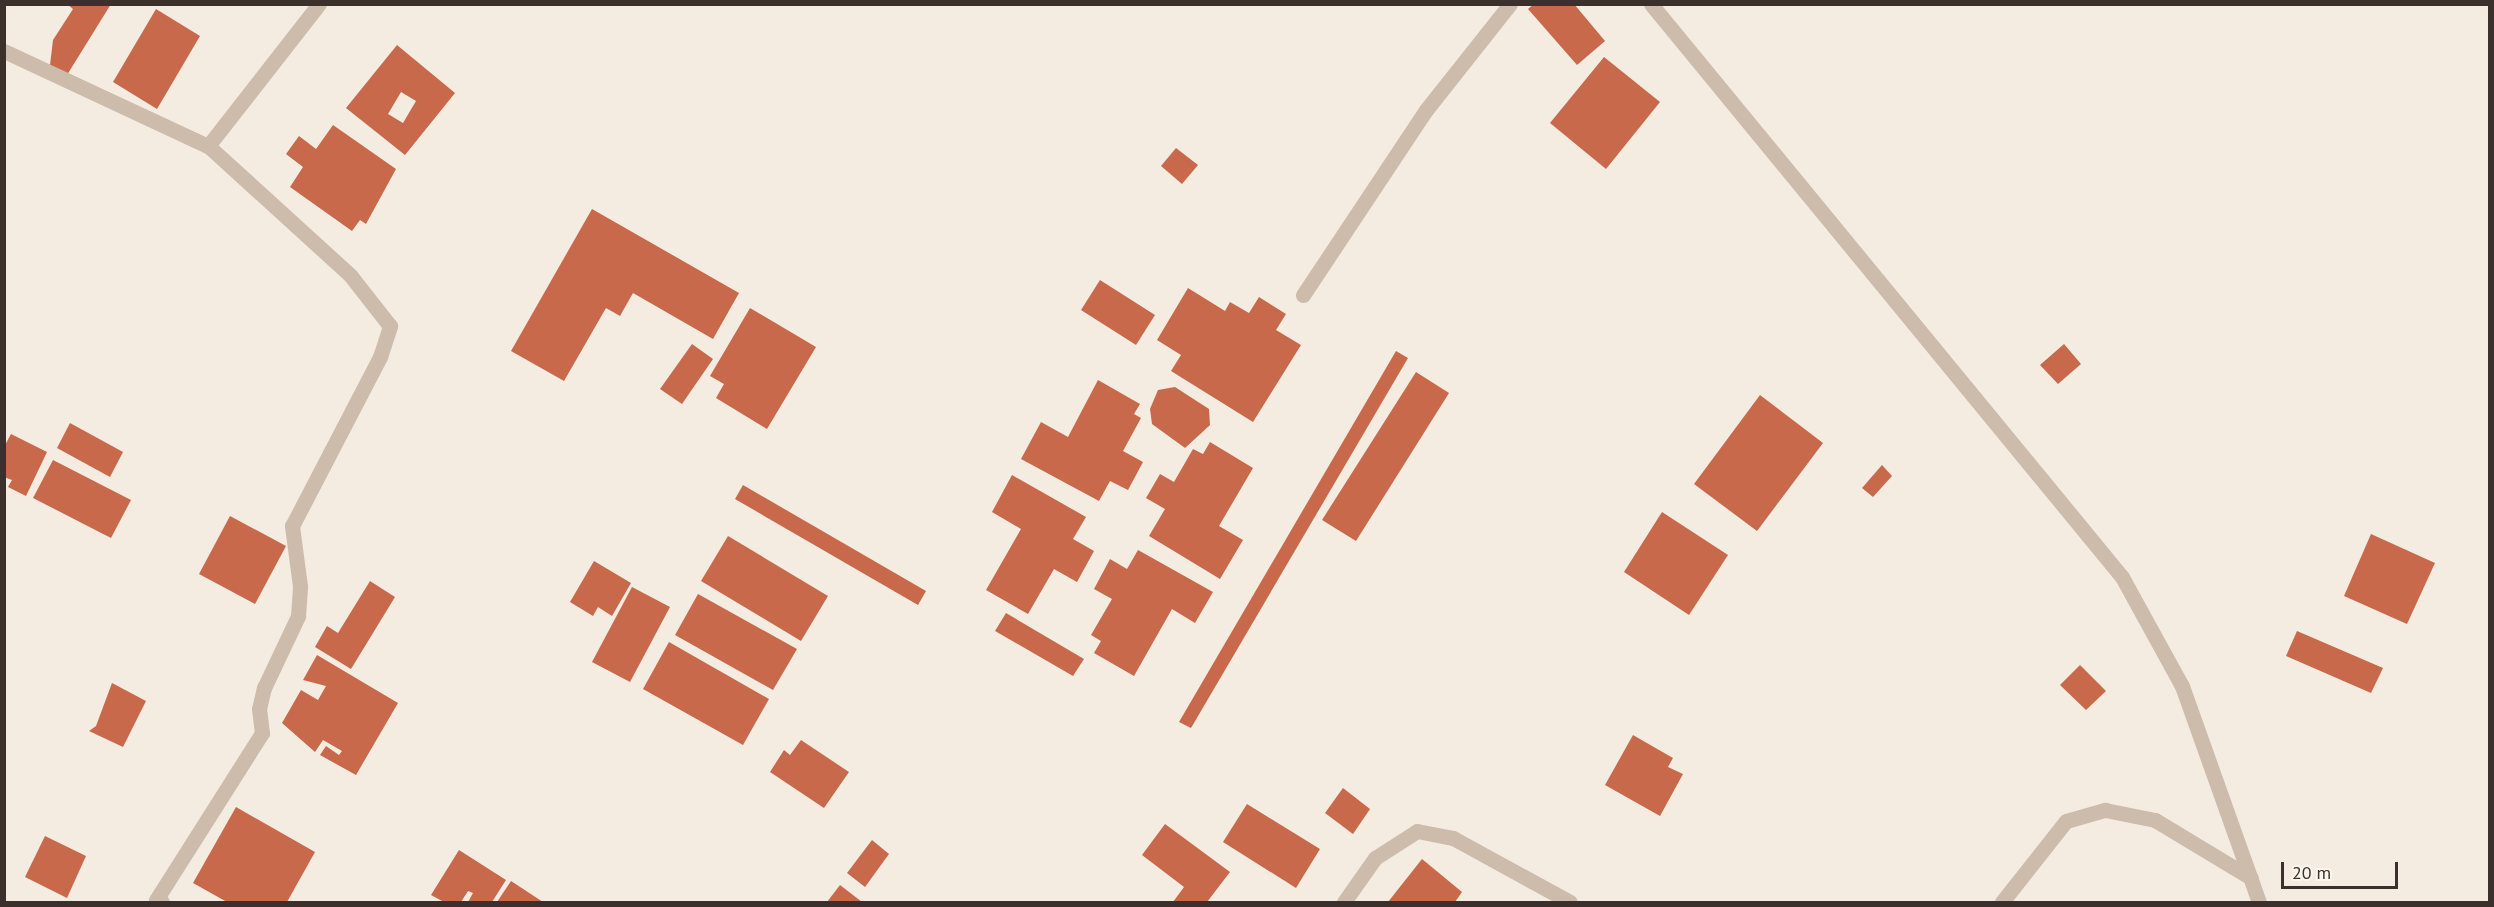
<!DOCTYPE html>
<html>
<head>
<meta charset="utf-8">
<style>
	body { margin:0 }
	#map { position:relative; width:2494px; height:907px; overflow:hidden; background:#f4ebe1; font-family:"PT Sans",sans-serif }
	div>[style] { position:absolute }
	.building>* { inset:0; background:#c8694b }
	.minor>* { height:15px; margin:-7.5px; padding:0 7.5px; transform-origin:7.5px; border-radius:7.5px; background:#cdbbac }
	span { translate:-50% -50%; white-space:nowrap; text-align:center; line-height:1.15; -webkit-text-stroke:4.5px #fbf5ee; paint-order:stroke }
	.frame { position:absolute; inset:0; border:6px solid #3b302b; pointer-events:none }
	.scale { position:absolute; left:2281px; top:862px; width:117px; height:27px; box-sizing:border-box; border:3px solid #3b302b; border-top:0; padding-left:8px; font-size:18px; line-height:21px; white-space:nowrap; color:#3b302b; -webkit-text-stroke:4px #fbf5ee; paint-order:stroke }
</style>
</head>
<body>
<div id="map">
	<div class="building">
		<i style="clip-path:polygon(67px 4px,111px 4px,67px 75px,50px 65px,53px 40px,73px 9px)"></i>
		<i style="clip-path:polygon(1534px 4px,1574px 4px,1605px 41px,1577px 65px,1528px 9px)"></i>
		<i style="clip-path:polygon(156px 9px,200px 36px,157px 109px,113px 82px)"></i>
		<i style="clip-path:polygon(evenodd,397px 45px,455px 93px,405px 155px,346px 108px,397px 45px,401px 92px,416px 101px,403px 123px,388px 114px,401px 92px)"></i>
		<i style="clip-path:polygon(1604px 57px,1660px 102px,1606px 169px,1550px 123px)"></i>
		<i style="clip-path:polygon(333px 125px,396px 169px,366px 224px,360px 220px,352px 231px,290px 187px,303px 167px,286px 154px,299px 136px,316px 149px)"></i>
		<i style="clip-path:polygon(1176px 148px,1198px 165px,1182px 184px,1161px 166px)"></i>
		<i style="clip-path:polygon(592px 209px,739px 293px,713px 339px,633px 293px,620px 316px,606px 308px,564px 381px,511px 351px)"></i>
		<i style="clip-path:polygon(1100px 280px,1155px 315px,1136px 345px,1081px 310px)"></i>
		<i style="clip-path:polygon(1188px 288px,1225px 311px,1230px 302px,1249px 313px,1259px 297px,1286px 314px,1276px 330px,1301px 345px,1253px 422px,1171px 371px,1181px 355px,1157px 340px)"></i>
		<i style="clip-path:polygon(750px 308px,816px 347px,767px 429px,716px 398px,724px 384px,710px 376px)"></i>
		<i style="clip-path:polygon(692px 344px,713px 359px,682px 404px,660px 389px)"></i>
		<i style="clip-path:polygon(2064px 344px,2081px 364px,2058px 384px,2040px 365px)"></i>
		<i style="clip-path:polygon(1396px 351px,1408px 358px,1191px 728px,1179px 722px)"></i>
		<i style="clip-path:polygon(1416px 372px,1449px 393px,1356px 541px,1322px 520px)"></i>
		<i style="clip-path:polygon(1098px 380px,1140px 404px,1134px 414px,1141px 418px,1123px 451px,1143px 462px,1128px 490px,1110px 481px,1099px 501px,1021px 459px,1041px 422px,1068px 437px)"></i>
		<i style="clip-path:polygon(1175px 387px,1209px 409px,1210px 425px,1185px 448px,1152px 424px,1150px 409px,1158px 390px)"></i>
		<i style="clip-path:polygon(1760px 395px,1823px 443px,1757px 531px,1694px 484px)"></i>
		<i style="clip-path:polygon(70px 423px,123px 452px,110px 477px,57px 448px)"></i>
		<i style="clip-path:polygon(11px 434px,47px 452px,26px 496px,8px 487px,12px 480px,4px 477px,4px 447px)"></i>
		<i style="clip-path:polygon(1210px 442px,1253px 468px,1219px 526px,1243px 540px,1220px 579px,1149px 536px,1165px 509px,1146px 498px,1160px 474px,1174px 482px,1193px 449px,1203px 454px)"></i>
		<i style="clip-path:polygon(53px 460px,131px 500px,111px 538px,33px 498px)"></i>
		<i style="clip-path:polygon(1882px 465px,1892px 476px,1873px 497px,1862px 488px)"></i>
		<i style="clip-path:polygon(1012px 475px,1086px 517px,1073px 539px,1094px 551px,1077px 582px,1054px 569px,1028px 614px,986px 590px,1021px 529px,992px 512px)"></i>
		<i style="clip-path:polygon(743px 485px,926px 591px,918px 605px,735px 499px)"></i>
		<i style="clip-path:polygon(1662px 512px,1728px 555px,1689px 615px,1624px 572px)"></i>
		<i style="clip-path:polygon(230px 516px,286px 546px,255px 604px,199px 574px)"></i>
		<i style="clip-path:polygon(2371px 534px,2435px 563px,2407px 624px,2344px 596px)"></i>
		<i style="clip-path:polygon(728px 536px,828px 596px,801px 641px,701px 581px)"></i>
		<i style="clip-path:polygon(1138px 550px,1213px 592px,1195px 623px,1172px 609px,1134px 676px,1094px 653px,1101px 641px,1091px 635px,1112px 599px,1094px 589px,1110px 559px,1127px 569px)"></i>
		<i style="clip-path:polygon(594px 561px,631px 583px,612px 616px,598px 607px,593px 616px,570px 602px)"></i>
		<i style="clip-path:polygon(370px 581px,395px 597px,351px 669px,315px 647px,327px 626px,338px 633px)"></i>
		<i style="clip-path:polygon(632px 587px,670px 607px,630px 682px,592px 662px)"></i>
		<i style="clip-path:polygon(698px 594px,797px 649px,773px 690px,675px 635px)"></i>
		<i style="clip-path:polygon(1006px 613px,1084px 659px,1073px 676px,995px 631px)"></i>
		<i style="clip-path:polygon(2297px 631px,2383px 668px,2371px 693px,2286px 656px)"></i>
		<i style="clip-path:polygon(669px 642px,769px 699px,743px 745px,643px 689px)"></i>
		<i style="clip-path:polygon(317px 655px,398px 703px,356px 775px,320px 755px,326px 746px,339px 755px,342px 751px,323px 740px,315px 752px,282px 723px,301px 690px,318px 700px,326px 686px,303px 680px)"></i>
		<i style="clip-path:polygon(2080px 665px,2106px 691px,2086px 710px,2060px 685px)"></i>
		<i style="clip-path:polygon(112px 683px,146px 701px,123px 747px,89px 731px,96px 726px)"></i>
		<i style="clip-path:polygon(1633px 735px,1673px 758px,1668px 767px,1683px 774px,1660px 816px,1605px 785px)"></i>
		<i style="clip-path:polygon(801px 740px,849px 772px,824px 808px,770px 772px,784px 750px,790px 755px)"></i>
		<i style="clip-path:polygon(1343px 788px,1370px 809px,1353px 834px,1325px 813px)"></i>
		<i style="clip-path:polygon(1247px 804px,1320px 849px,1296px 888px,1223px 842px)"></i>
		<i style="clip-path:polygon(236px 807px,315px 852px,287px 902px,227px 902px,193px 883px)"></i>
		<i style="clip-path:polygon(1165px 824px,1230px 872px,1207px 902px,1173px 902px,1184px 887px,1142px 855px)"></i>
		<i style="clip-path:polygon(45px 836px,86px 856px,67px 898px,25px 877px)"></i>
		<i style="clip-path:polygon(872px 840px,889px 854px,865px 887px,847px 873px)"></i>
		<i style="clip-path:polygon(459px 850px,506px 880px,492px 902px,468px 902px,473px 893px,468px 891px,461px 902px,444px 902px,431px 895px)"></i>
		<i style="clip-path:polygon(1422px 859px,1462px 892px,1455px 902px,1388px 902px)"></i>
		<i style="clip-path:polygon(511px 881px,543px 902px,497px 902px)"></i>
		<i style="clip-path:polygon(840px 885px,862px 902px,827px 902px)"></i>
	</div>
	<div class="minor">
		<i style="left:1651px;top:4px;width:742px;rotate:50.58deg"></i>
		<i style="left:2122px;top:577px;width:124px;rotate:61.2deg"></i>
		<i style="left:2182px;top:686px;width:229px;rotate:70.4deg"></i>
		<i style="left:4px;top:51px;width:225px;rotate:25deg"></i>
		<i style="left:1303px;top:295px;width:222px;rotate:-56.4deg"></i>
		<i style="left:1426px;top:110px;width:135px;rotate:-51.6deg"></i>
		<i style="left:162px;top:902px;width:6px;rotate:-162deg"></i>
		<i style="left:156px;top:900px;width:198px;rotate:-57.6deg"></i>
		<i style="left:262px;top:733px;width:24px;rotate:-97deg"></i>
		<i style="left:259px;top:709px;width:22px;rotate:-77deg"></i>
		<i style="left:264px;top:688px;width:80px;rotate:-64.7deg"></i>
		<i style="left:298px;top:616px;width:30px;rotate:-86deg"></i>
		<i style="left:300px;top:586px;width:61px;rotate:-97.6deg"></i>
		<i style="left:292px;top:526px;width:191px;rotate:-62.5deg"></i>
		<i style="left:380px;top:357px;width:33px;rotate:-72deg"></i>
		<i style="left:390px;top:326px;width:65px;rotate:-128.1deg"></i>
		<i style="left:350px;top:275px;width:192px;rotate:-137.7deg"></i>
		<i style="left:208px;top:146px;width:180px;rotate:-52deg"></i>
		<i style="left:1344px;top:902px;width:54px;rotate:-54.8deg"></i>
		<i style="left:1375px;top:858px;width:50px;rotate:-32.7deg"></i>
		<i style="left:1417px;top:831px;width:37px;rotate:11deg"></i>
		<i style="left:1453px;top:838px;width:133px;rotate:28.7deg"></i>
		<i style="left:2002px;top:902px;width:103px;rotate:-51.7deg"></i>
		<i style="left:2066px;top:821px;width:41px;rotate:-15.8deg"></i>
		<i style="left:2105px;top:810px;width:51px;rotate:11.3deg"></i>
		<i style="left:2155px;top:820px;width:112px;rotate:31.1deg"></i>
	</div>
	<div class="frame"></div>
	<div class="scale">20 m</div>
</div>
</body>
</html>
